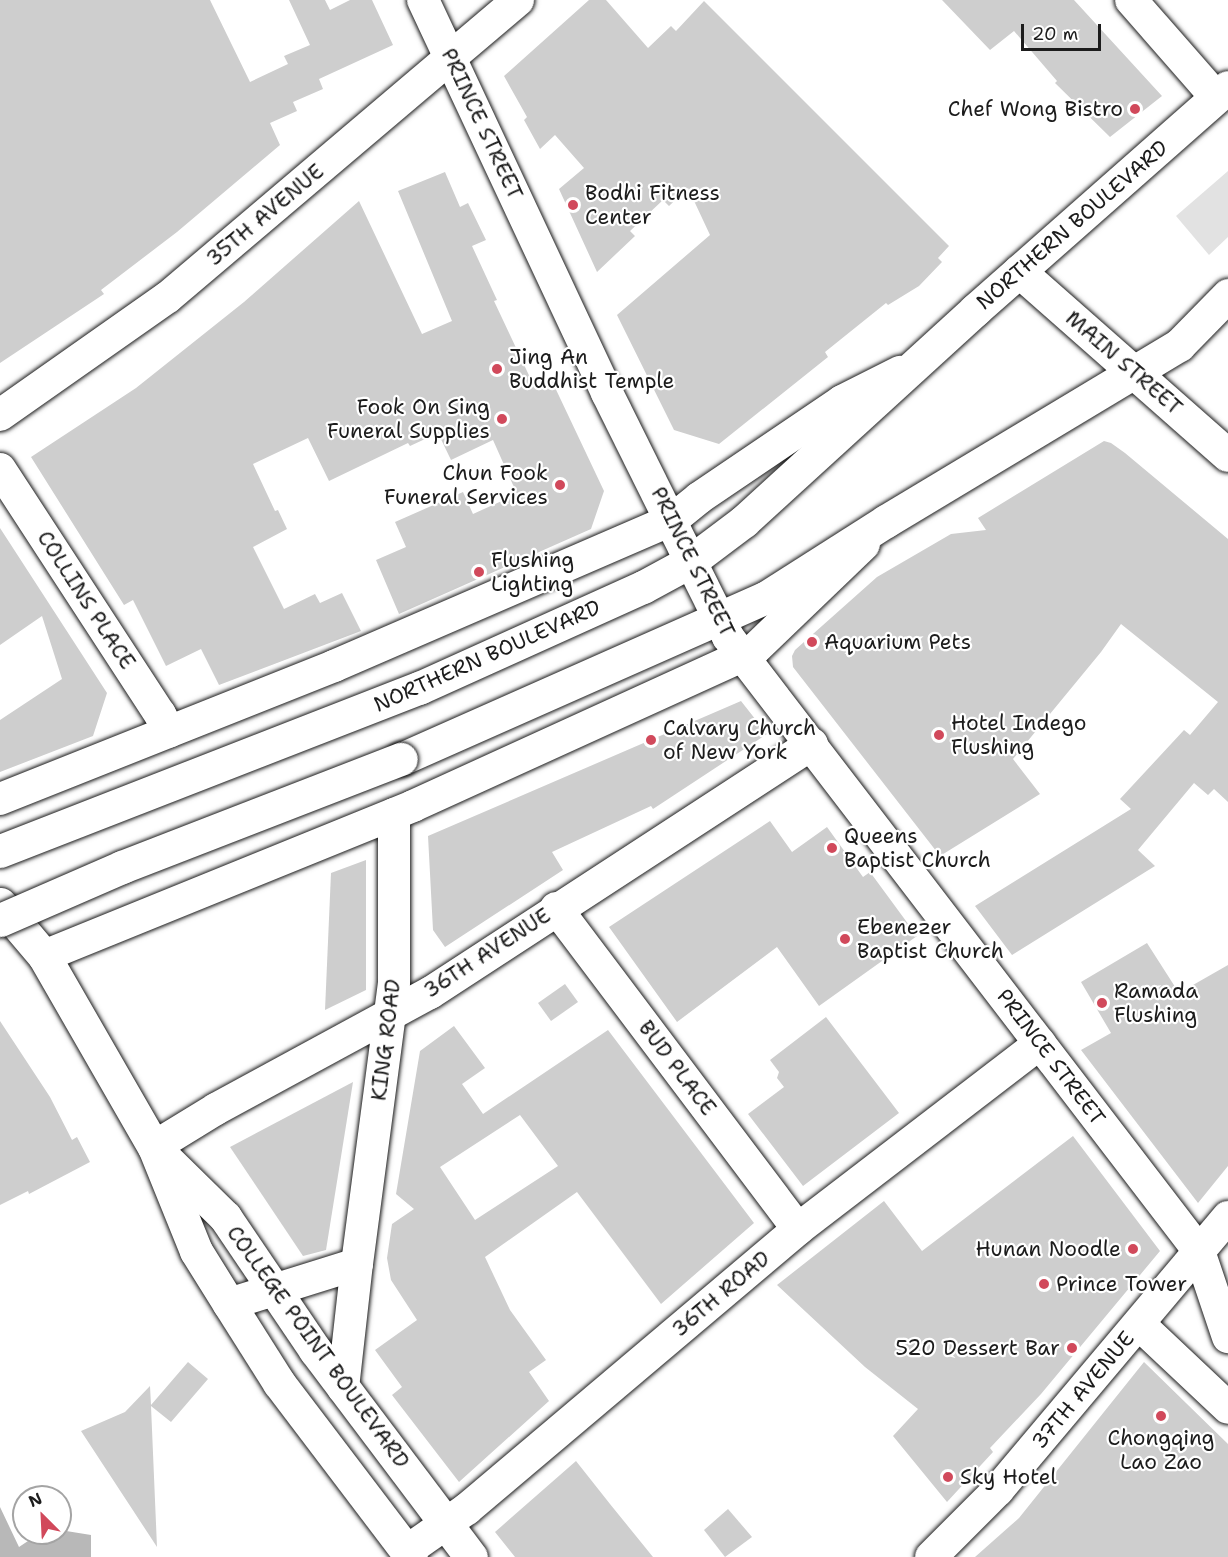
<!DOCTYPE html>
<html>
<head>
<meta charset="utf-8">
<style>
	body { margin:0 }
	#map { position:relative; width:1228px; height:1557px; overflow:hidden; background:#fff; font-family:"Shantell Sans",sans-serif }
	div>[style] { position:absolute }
	.green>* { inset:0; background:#e2e2e2 }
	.water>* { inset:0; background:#b8b8b8 }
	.building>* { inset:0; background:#cecece }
	.roads { filter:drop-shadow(0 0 2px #1c1c1c) drop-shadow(0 0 2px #1c1c1c) }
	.street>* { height:32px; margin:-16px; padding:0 16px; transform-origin:16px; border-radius:16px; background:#fff }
	.secondary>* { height:33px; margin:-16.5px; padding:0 16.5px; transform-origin:16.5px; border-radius:16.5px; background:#fff }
	.primary>* { height:33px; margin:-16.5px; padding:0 16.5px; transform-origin:16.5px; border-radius:16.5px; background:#fff }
	.bridges { filter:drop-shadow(0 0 2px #1c1c1c) drop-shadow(0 0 2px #1c1c1c) }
	.primary-bridge>* { height:33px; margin:-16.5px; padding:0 16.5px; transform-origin:16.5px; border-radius:16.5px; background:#fff }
	.dots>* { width:16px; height:16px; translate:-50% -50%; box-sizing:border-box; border:3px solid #fff; border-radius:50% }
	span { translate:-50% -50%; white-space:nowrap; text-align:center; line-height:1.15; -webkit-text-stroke:4.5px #fff; paint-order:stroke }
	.poi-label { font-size:21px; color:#1c1c1c }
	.right { translate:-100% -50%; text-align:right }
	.left { translate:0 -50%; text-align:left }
	.street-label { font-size:21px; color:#1c1c1c }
	.north { position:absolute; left:12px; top:1485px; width:60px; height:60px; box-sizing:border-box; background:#fff; border:2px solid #a4a4a4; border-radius:50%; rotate:336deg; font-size:16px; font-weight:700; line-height:24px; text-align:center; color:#1c1c1c }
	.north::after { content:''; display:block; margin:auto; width:21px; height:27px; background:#d1495b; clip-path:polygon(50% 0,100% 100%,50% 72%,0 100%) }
	.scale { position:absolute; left:1021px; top:24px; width:80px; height:27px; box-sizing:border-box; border:3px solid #1c1c1c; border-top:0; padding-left:8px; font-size:18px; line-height:21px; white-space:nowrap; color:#1c1c1c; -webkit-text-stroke:4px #fff; paint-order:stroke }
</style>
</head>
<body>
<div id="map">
	<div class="green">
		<i style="clip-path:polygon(1228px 171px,1228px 237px,1209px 255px,1176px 216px)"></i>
	</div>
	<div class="water">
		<i style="clip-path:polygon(0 1507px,19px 1547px,40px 1533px,60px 1533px,60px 1530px,91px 1535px,91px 1557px,0 1557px)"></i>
	</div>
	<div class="building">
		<i style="clip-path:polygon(0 0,210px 0,250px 82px,288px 64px,284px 56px,310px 45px,289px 0,325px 0,330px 10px,350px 0,372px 0,393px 45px,319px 79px,323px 89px,293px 102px,297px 111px,270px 123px,280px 145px,177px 232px,101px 290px,104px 294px,0 363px)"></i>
		<i style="clip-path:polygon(589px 0,606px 0,648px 48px,671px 26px,676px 31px,704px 1px,949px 246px,938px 258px,942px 262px,919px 286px,888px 305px,886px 303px,825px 352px,828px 357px,719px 444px,674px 430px,617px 315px,710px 235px,688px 188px,669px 206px,663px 200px,630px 231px,635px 236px,597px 272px,559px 189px,584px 168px,555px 135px,540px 149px,524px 120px,527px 117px,504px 76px)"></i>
		<i style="clip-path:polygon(942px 0,1074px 0,1162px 96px,1110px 137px,1055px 83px,1057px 81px,1014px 31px,990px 50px)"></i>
		<i style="clip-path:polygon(445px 172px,460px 207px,468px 203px,486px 240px,472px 246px,497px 300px,494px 301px,534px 386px,551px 379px,604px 491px,591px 529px,399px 614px,376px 560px,406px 547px,395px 522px,463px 492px,473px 514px,517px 494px,493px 440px,451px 460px,438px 433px,410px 446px,408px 443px,329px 481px,308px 438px,253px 464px,275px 511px,278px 510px,287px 529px,253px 547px,284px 609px,315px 594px,320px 603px,342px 593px,361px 631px,219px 685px,201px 649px,166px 666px,133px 600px,124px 605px,31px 457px,136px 388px,244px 302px,359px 201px,422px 334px,452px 321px,398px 191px)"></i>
		<i style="clip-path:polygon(1104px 441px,1111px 443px,1125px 453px,1228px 539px,1228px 802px,1214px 789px,1208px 795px,1194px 783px,1138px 850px,1155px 866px,1012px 955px,975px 906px,1131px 809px,1120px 799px,1184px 730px,1190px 735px,1218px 702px,1121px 624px,1101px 652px,1013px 759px,1040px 794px,940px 856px,793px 667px,792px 656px,795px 650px,877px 577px,951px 534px,986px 530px,978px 518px)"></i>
		<i style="clip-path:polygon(0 528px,107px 693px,93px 736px,0 772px,0 720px,62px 679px,42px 616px,0 645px)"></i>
		<i style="clip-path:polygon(741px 701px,767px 734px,653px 809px,651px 806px,552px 852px,563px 870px,445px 947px,433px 930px,428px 836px)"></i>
		<i style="clip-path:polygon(770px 821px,792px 852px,827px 827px,863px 877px,870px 872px,917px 936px,819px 1006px,777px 947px,677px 1022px,609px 927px)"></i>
		<i style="clip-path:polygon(366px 860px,366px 990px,325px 1010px,331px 873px)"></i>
		<i style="clip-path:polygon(1147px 943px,1179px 993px,1228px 965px,1228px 1166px,1198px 1203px,1081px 1050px,1111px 1033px,1081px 982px)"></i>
		<i style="clip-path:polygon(565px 984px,578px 1002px,551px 1021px,538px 1003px)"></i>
		<i style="clip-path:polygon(826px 1017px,899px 1113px,803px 1186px,748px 1114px,784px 1087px,777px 1078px,779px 1072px,770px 1060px)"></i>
		<i style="clip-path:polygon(0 1021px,50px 1097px,72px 1140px,77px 1137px,90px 1162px,29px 1194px,28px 1191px,0 1205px)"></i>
		<i style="clip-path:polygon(evenodd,454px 1026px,485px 1068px,462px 1084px,483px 1114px,608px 1030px,754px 1223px,661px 1304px,577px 1192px,485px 1257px,510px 1310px,546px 1360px,529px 1372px,549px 1401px,459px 1482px,392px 1395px,402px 1387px,375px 1350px,417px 1320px,391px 1280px,387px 1258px,392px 1224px,414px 1209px,396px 1194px,420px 1051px,454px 1026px,520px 1115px,558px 1166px,475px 1220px,440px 1167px,520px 1115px)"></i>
		<i style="clip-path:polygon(353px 1082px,326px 1250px,303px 1256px,230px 1147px)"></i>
		<i style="clip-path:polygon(1073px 1136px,1160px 1251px,1041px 1394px,990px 1448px,993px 1452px,947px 1502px,893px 1436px,918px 1409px,865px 1367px,777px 1285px,884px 1201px,922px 1251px)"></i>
		<i style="clip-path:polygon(188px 1362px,208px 1379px,171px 1422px,151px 1406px,157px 1547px,81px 1431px,125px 1412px,150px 1386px,151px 1405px)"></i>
		<i style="clip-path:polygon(1144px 1362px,1228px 1444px,1228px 1557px,975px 1557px,1019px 1518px)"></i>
		<i style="clip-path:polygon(576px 1461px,610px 1504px,653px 1557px,515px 1557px,495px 1532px)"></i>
		<i style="clip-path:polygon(728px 1509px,752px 1537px,725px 1557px,704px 1530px)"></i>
	</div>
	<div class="roads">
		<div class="street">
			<i style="left:423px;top:0;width:434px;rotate:64.9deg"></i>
			<i style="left:607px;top:393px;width:272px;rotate:63.6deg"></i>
			<i style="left:728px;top:637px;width:774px;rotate:52.51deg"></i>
			<i style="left:1199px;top:1251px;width:91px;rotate:71.4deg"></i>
			<i style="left:1131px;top:0;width:129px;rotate:48.8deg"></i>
			<i style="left:0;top:415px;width:205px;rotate:-35.1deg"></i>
			<i style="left:168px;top:297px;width:459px;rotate:-40.3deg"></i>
			<i style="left:0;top:469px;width:293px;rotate:56.9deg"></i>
			<i style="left:160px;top:714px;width:20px;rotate:63deg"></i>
			<i style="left:0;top:799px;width:360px;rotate:-21.7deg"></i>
			<i style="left:334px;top:666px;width:368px;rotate:-23.4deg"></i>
			<i style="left:672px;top:520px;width:35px;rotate:-39deg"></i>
			<i style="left:699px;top:498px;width:173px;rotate:-34.1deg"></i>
			<i style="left:842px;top:401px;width:65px;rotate:-26.6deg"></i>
			<i style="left:556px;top:908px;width:402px;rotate:53deg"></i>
			<i style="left:44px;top:956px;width:398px;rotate:-22.1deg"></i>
			<i style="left:413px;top:806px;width:374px;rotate:-24.5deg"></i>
			<i style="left:753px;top:651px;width:154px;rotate:-43.9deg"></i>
			<i style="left:154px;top:1147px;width:73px;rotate:-31.5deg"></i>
			<i style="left:216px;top:1109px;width:243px;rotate:-28.5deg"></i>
			<i style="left:430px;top:993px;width:456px;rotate:-33.1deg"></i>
			<i style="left:229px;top:1304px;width:134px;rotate:-17.4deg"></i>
			<i style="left:1139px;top:1324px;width:122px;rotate:43.3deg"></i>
			<i style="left:343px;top:1388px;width:125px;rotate:-83.6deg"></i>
			<i style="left:357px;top:1264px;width:284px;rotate:-82.5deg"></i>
			<i style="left:394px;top:982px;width:168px;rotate:-90deg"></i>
			<i style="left:407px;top:1551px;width:73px;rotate:-35deg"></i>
			<i style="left:467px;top:1509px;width:434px;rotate:-40.2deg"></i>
			<i style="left:798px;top:1229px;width:305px;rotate:-37.5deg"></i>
			<i style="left:931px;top:1557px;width:95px;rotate:-45deg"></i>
			<i style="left:998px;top:1490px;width:357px;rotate:-49.9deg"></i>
		</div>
		<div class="secondary">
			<i style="left:1019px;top:271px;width:278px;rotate:41.4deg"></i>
			<i style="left:0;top:904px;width:68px;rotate:49.8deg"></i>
			<i style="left:44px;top:956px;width:220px;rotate:60.1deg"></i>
			<i style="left:154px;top:1147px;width:112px;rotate:68deg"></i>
			<i style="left:196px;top:1251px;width:62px;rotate:58.1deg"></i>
			<i style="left:229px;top:1304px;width:93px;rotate:57.7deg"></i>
			<i style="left:279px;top:1383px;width:218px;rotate:52.8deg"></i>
			<i style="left:164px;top:1157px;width:86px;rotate:44.5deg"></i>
			<i style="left:225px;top:1217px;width:161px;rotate:55.9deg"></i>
			<i style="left:315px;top:1350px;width:259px;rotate:53deg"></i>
		</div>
		<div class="primary">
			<i style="left:401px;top:759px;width:398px;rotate:-23.9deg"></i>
			<i style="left:765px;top:598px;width:143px;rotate:-32.5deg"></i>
			<i style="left:886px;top:521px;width:342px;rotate:-31deg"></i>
			<i style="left:1179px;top:345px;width:70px;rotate:-45.6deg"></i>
			<i style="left:0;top:851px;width:450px;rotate:-21.3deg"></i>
			<i style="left:419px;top:688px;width:246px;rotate:-24.3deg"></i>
			<i style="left:643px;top:587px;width:55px;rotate:-28.4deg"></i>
			<i style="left:691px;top:561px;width:66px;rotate:-37deg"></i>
			<i style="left:744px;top:521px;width:313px;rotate:-42.4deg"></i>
			<i style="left:975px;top:310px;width:337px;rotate:-41.4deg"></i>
		</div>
	</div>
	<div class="bridges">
		<div class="primary-bridge">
			<i style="left:0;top:920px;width:133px;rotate:-23.5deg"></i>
			<i style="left:122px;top:867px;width:299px;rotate:-21.2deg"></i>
		</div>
	</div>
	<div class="dots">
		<i style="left:1135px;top:109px;background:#d1495b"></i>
		<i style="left:573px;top:205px;background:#d1495b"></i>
		<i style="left:497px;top:369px;background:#d1495b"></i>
		<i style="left:502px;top:419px;background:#d1495b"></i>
		<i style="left:560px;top:485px;background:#d1495b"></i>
		<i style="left:479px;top:572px;background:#d1495b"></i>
		<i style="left:812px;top:642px;background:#d1495b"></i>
		<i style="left:939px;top:735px;background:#d1495b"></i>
		<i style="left:651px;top:740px;background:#d1495b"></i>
		<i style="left:832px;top:848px;background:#d1495b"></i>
		<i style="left:845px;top:939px;background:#d1495b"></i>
		<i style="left:1102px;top:1003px;background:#d1495b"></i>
		<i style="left:1133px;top:1249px;background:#d1495b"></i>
		<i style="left:1044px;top:1284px;background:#d1495b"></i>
		<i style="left:1072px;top:1348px;background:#d1495b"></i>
		<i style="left:1161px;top:1416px;background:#d1495b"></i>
		<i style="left:948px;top:1477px;background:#d1495b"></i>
	</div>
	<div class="poi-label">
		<span class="right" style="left:1123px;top:109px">Chef Wong Bistro</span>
		<span class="left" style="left:585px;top:205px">Bodhi Fitness<br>Center</span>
		<span class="left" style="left:509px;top:369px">Jing An<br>Buddhist Temple</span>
		<span class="right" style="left:490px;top:419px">Fook On Sing<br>Funeral Supplies</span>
		<span class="right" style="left:548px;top:485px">Chun Fook<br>Funeral Services</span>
		<span class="left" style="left:491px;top:572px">Flushing<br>Lighting</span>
		<span class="left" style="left:824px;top:642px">Aquarium Pets</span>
		<span class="left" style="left:951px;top:735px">Hotel Indego<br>Flushing</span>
		<span class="left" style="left:663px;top:740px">Calvary Church<br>of New York</span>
		<span class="left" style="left:844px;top:848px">Queens<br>Baptist Church</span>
		<span class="left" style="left:857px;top:939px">Ebenezer<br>Baptist Church</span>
		<span class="left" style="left:1114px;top:1003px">Ramada<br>Flushing</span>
		<span class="right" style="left:1121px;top:1249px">Hunan Noodle</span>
		<span class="left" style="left:1056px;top:1284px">Prince Tower</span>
		<span class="right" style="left:1060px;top:1348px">520 Dessert Bar</span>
		<span style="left:1161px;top:1450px">Chongqing<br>Lao Zao</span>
		<span class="left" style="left:960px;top:1477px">Sky Hotel</span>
	</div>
	<div class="street-label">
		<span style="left:482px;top:124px;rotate:65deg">PRINCE STREET</span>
		<span style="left:265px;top:215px;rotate:-40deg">35TH AVENUE</span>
		<span style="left:1072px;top:225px;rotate:-41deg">NORTHERN BOULEVARD</span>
		<span style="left:1124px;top:363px;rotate:41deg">MAIN STREET</span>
		<span style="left:693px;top:562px;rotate:64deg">PRINCE STREET</span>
		<span style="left:86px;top:600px;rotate:57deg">COLLINS PLACE</span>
		<span style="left:487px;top:656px;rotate:-24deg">NORTHERN BOULEVARD</span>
		<span style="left:487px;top:953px;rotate:-33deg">36TH AVENUE</span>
		<span style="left:386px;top:1040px;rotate:-83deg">KING ROAD</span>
		<span style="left:1051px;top:1057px;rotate:53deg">PRINCE STREET</span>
		<span style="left:677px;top:1068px;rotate:53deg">BUD PLACE</span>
		<span style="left:721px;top:1294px;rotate:-40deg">36TH ROAD</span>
		<span style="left:318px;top:1347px;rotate:54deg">COLLEGE POINT BOULEVARD</span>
		<span style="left:1083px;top:1390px;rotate:-50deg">37TH AVENUE</span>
	</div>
	<div class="north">N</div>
	<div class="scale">20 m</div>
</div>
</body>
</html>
